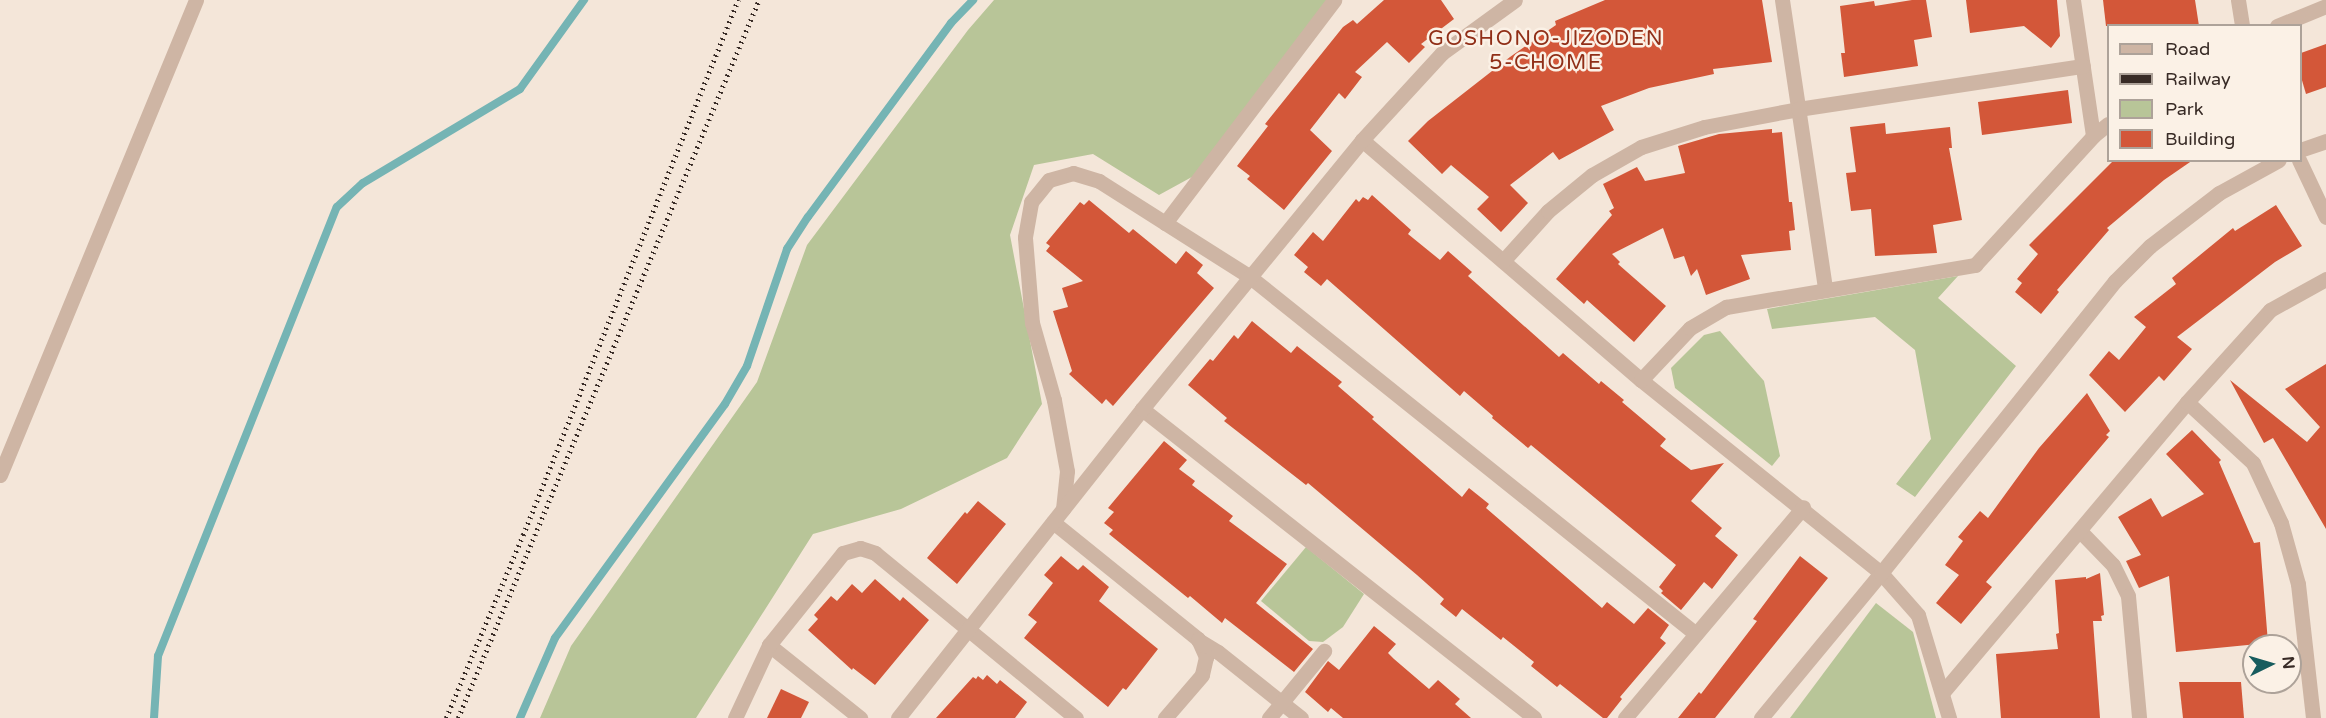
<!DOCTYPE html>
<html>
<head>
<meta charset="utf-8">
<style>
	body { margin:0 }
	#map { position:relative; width:2326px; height:718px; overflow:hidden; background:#f4e6d9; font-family:"Varela Round",sans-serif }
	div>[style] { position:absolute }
	.green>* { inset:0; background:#b8c598 }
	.stream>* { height:8px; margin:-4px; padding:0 4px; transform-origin:4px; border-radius:4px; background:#75b4b4 }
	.building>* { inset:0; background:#d35739 }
	.minor>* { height:15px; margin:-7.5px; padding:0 7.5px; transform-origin:7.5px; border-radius:7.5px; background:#ceb5a4 }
	.rail>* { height:4.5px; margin-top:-2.25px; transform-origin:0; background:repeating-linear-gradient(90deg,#382b26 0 1.5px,transparent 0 6px) }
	span { translate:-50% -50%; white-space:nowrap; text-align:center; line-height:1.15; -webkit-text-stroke:5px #fbf1e6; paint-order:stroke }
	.neighbourhood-label { font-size:21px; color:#902e17; letter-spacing:1.5px }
	.legend { position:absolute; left:2107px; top:24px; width:195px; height:138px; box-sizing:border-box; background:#fbf1e6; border:2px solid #ada299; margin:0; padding:8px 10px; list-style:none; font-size:18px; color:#382b26 }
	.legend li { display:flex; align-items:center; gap:12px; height:30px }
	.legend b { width:30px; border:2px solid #ada299 }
	.north { position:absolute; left:2242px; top:634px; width:60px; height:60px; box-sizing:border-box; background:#fbf1e6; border:2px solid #ada299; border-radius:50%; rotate:85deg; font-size:16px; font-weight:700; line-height:24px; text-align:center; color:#382b26 }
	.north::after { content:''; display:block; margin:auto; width:21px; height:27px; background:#175c5e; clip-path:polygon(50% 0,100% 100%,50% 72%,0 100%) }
</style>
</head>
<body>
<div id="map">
	<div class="green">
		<i style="clip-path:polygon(994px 0,1334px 0,1201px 172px,1159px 195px,1093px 154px,1034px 165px,1010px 235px,1042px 404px,1007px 458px,901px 509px,813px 534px,696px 718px,540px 718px,571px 646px,757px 382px,807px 245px,968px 30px)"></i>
		<i style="clip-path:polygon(1958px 276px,1938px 298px,2016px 366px,1915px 497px,1896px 484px,1931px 439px,1915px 350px,1875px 317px,1772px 329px,1767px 309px)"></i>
		<i style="clip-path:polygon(1720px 331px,1764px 381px,1780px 456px,1772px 466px,1675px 388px,1671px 368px,1704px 335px)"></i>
		<i style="clip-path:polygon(1306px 547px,1364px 594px,1343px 627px,1323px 642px,1309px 641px,1261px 601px)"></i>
		<i style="clip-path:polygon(1876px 603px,1913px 632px,1936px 718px,1790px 718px)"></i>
	</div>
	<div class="stream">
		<i style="left:154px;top:718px;width:62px;rotate:-86.3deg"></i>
		<i style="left:158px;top:656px;width:483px;rotate:-68.3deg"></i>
		<i style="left:337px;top:207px;width:35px;rotate:-43deg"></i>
		<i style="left:363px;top:183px;width:183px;rotate:-30.9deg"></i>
		<i style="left:520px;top:89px;width:110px;rotate:-54.3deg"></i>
		<i style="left:520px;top:718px;width:87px;rotate:-66.4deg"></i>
		<i style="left:555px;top:638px;width:289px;rotate:-54deg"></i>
		<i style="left:725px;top:404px;width:44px;rotate:-59.9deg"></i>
		<i style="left:747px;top:366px;width:124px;rotate:-71.1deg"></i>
		<i style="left:787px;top:249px;width:38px;rotate:-57deg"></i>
		<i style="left:808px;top:217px;width:241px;rotate:-53.6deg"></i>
		<i style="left:951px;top:23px;width:32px;rotate:-46deg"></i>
	</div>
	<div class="building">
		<i style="clip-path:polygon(1384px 0,1441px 0,1454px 19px,1421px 44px,1425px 47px,1409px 63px,1387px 42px,1355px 72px,1362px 77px,1345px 99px,1339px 93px,1310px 130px,1332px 151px,1284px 210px,1247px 179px,1250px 176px,1237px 166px,1268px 126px,1265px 124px,1343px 27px,1353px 20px,1357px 24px)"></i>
		<i style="clip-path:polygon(1605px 0,1762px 0,1772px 62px,1713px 69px,1714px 74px,1649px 88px,1601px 106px,1614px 130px,1559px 160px,1553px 152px,1510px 185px,1528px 203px,1501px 232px,1477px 209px,1489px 197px,1451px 165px,1442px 174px,1408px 141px,1428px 121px,1510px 57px,1556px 25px,1555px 21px)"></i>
		<i style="clip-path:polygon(1912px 0,1926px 0,1932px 37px,1914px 40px,1918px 66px,1844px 77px,1841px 53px,1845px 53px,1840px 6px,1874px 1px,1875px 6px)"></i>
		<i style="clip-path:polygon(1966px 0,2057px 0,2060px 36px,2051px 48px,2024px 26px,1970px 33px)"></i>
		<i style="clip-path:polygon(2103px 0,2195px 0,2199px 26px,2106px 26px)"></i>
		<i style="clip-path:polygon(2326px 44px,2326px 87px,2306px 94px,2301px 77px,2301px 53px)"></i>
		<i style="clip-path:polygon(2068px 90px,2072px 123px,1982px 135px,1978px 102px)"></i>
		<i style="clip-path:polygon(1885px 123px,1886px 134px,1950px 127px,1952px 148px,1949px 148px,1962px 220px,1933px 225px,1937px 253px,1875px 256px,1871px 209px,1851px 211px,1846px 173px,1856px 172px,1850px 127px)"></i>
		<i style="clip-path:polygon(1772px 129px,1772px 133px,1782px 132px,1789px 202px,1792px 202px,1795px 230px,1789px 231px,1791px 250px,1741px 255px,1750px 279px,1706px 295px,1697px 269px,1691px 276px,1684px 256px,1674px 259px,1663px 228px,1612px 254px,1620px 262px,1618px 264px,1666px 306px,1634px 342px,1587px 300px,1584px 304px,1556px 279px,1612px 215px,1609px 211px,1614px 208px,1603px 184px,1637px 167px,1645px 181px,1685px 173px,1678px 146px,1719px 134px)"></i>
		<i style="clip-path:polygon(2114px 160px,2193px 160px,2164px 180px,2107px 228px,2109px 230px,2057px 290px,2059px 292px,2041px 314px,2015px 292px,2022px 283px,2017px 279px,2038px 254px,2029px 245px)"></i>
		<i style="clip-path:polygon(1372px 195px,1411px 230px,1408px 234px,1440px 260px,1448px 251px,1472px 272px,1468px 276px,1559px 357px,1563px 353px,1599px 384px,1601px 381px,1624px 400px,1622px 402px,1666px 439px,1660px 446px,1691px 470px,1724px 463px,1691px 501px,1722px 528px,1715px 536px,1738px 555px,1712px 589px,1704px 582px,1681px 610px,1661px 593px,1663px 591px,1659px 587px,1676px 565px,1531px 445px,1528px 448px,1492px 418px,1493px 416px,1464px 391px,1460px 396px,1327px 279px,1321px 286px,1304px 272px,1308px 267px,1294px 255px,1313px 232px,1323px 241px,1356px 199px,1359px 202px,1363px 197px,1368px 200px)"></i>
		<i style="clip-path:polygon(1089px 200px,1129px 233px,1133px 229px,1176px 264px,1186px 251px,1203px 265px,1197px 273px,1214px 288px,1113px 406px,1106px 399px,1102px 404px,1069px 374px,1072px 371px,1053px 311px,1068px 307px,1062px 288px,1083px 281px,1046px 251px,1050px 246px,1046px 243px,1080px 202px,1084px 205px)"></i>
		<i style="clip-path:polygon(2276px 205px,2302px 246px,2275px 262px,2177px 337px,2192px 349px,2164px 381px,2159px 376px,2125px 412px,2089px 375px,2109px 351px,2119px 360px,2146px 327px,2134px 317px,2176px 284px,2172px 278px,2233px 228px,2235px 231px)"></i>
		<i style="clip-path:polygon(1252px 321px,1291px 353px,1297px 346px,1342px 382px,1338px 386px,1374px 417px,1372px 419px,1462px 497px,1469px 488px,1489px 504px,1486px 508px,1602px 608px,1607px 602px,1634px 624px,1648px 608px,1669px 625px,1660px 638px,1666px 643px,1620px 697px,1622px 699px,1607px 718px,1603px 718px,1560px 684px,1557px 687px,1531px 666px,1534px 662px,1503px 637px,1501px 640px,1462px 609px,1456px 617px,1440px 604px,1444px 599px,1417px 575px,1308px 483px,1306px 485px,1224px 421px,1227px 418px,1188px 385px,1210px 359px,1213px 361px,1234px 335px,1238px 339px)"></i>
		<i style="clip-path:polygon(2326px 364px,2326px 529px,2273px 438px,2264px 443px,2230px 380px,2307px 442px,2320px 427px,2285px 389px)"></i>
		<i style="clip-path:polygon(2087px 393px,2110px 431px,2106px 435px,2109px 437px,1986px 582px,1992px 587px,1961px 624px,1936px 603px,1959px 575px,1945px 565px,1963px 541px,1958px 537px,1980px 511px,1988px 518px,2039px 448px)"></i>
		<i style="clip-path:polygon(2192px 430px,2221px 460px,2219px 462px,2254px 543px,2260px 542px,2268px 643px,2176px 652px,2169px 576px,2139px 588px,2126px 561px,2141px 555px,2118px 517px,2151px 498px,2162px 517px,2204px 494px,2166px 454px)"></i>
		<i style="clip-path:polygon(1164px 441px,1187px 460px,1179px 469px,1195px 481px,1192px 485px,1233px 516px,1229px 521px,1287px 564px,1256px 603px,1313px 649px,1294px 672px,1225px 618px,1222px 623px,1190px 596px,1188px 598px,1109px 534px,1113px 530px,1104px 523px,1114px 512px,1108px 508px)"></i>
		<i style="clip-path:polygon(978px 501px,1006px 524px,957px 584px,927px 558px,965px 512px,967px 514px)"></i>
		<i style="clip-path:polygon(1061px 556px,1078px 570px,1083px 565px,1109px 587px,1099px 601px,1158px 649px,1126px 690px,1123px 688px,1108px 707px,1024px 638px,1037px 622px,1028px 615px,1053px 583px,1044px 575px)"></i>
		<i style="clip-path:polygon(1800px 556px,1828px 578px,1715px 718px,1678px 718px,1699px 692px,1701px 694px,1757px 621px,1753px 619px)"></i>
		<i style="clip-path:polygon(2100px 573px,2104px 615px,2101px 616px,2102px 621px,2093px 621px,2100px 718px,2001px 718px,1996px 654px,2058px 649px,2056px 634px,2059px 633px,2055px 580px,2086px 577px,2086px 579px)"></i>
		<i style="clip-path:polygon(875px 579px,900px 601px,903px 597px,929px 620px,875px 685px,853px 668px,852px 670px,808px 630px,818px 619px,814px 615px,831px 596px,837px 601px,852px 584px,862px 593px)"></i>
		<i style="clip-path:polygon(1374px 626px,1396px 644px,1388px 653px,1394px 659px,1429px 689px,1438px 680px,1460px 699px,1455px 704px,1471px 718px,1343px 718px,1331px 708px,1328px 712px,1305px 692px,1328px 661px,1339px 670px)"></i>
		<i style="clip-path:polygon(987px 675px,997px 684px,1000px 680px,1027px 702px,1015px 718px,936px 718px,973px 677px,976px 679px,978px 676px,983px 680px)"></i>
		<i style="clip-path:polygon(2179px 682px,2241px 682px,2244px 718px,2183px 718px)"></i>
		<i style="clip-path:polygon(781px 689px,809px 702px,801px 718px,767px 718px)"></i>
	</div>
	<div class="minor">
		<i style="left:1782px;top:0;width:292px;rotate:81.5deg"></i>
		<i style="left:2073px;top:0;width:137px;rotate:81.6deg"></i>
		<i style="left:2238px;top:0;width:26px;rotate:81deg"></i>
		<i style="left:2277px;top:26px;width:53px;rotate:-22.2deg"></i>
		<i style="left:1362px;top:140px;width:368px;rotate:40.7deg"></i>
		<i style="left:1641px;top:380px;width:308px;rotate:38.8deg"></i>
		<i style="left:1881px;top:573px;width:56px;rotate:48.6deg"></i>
		<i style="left:1918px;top:615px;width:108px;rotate:73.2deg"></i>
		<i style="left:2300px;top:150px;width:28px;rotate:-19deg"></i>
		<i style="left:2299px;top:160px;width:63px;rotate:64.7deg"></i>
		<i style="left:1165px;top:223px;width:280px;rotate:-52.8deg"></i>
		<i style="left:1503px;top:261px;width:67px;rotate:-48deg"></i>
		<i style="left:1548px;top:211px;width:57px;rotate:-39.3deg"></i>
		<i style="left:1592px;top:175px;width:56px;rotate:-29.7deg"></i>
		<i style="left:1641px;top:147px;width:66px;rotate:-17.6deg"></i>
		<i style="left:1704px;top:127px;width:96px;rotate:-10.8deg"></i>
		<i style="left:1798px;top:109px;width:288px;rotate:-8.6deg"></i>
		<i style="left:1641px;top:380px;width:71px;rotate:-46.7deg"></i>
		<i style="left:1690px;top:328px;width:42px;rotate:-30.3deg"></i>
		<i style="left:1726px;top:307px;width:253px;rotate:-9.6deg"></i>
		<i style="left:1975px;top:265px;width:175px;rotate:-47.5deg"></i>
		<i style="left:2093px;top:136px;width:19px;rotate:-39deg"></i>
		<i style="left:2187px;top:402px;width:90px;rotate:42.7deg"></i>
		<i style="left:2253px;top:463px;width:66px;rotate:65deg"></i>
		<i style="left:2281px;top:523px;width:63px;rotate:74.4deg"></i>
		<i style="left:2298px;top:584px;width:135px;rotate:83.6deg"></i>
		<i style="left:1142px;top:409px;width:499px;rotate:38.2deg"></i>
		<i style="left:0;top:475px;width:514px;rotate:-67.58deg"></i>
		<i style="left:1063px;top:509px;width:38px;rotate:-84deg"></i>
		<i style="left:1067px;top:471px;width:72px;rotate:-100.4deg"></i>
		<i style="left:1054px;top:400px;width:80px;rotate:-105.9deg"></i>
		<i style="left:1032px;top:323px;width:86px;rotate:-94.7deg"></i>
		<i style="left:1025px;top:237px;width:36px;rotate:-80deg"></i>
		<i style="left:1031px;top:202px;width:28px;rotate:-51deg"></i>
		<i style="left:1049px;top:180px;width:25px;rotate:-16deg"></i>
		<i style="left:1073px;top:173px;width:27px;rotate:17deg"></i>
		<i style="left:1099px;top:181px;width:179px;rotate:32.4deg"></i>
		<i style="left:1250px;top:277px;width:571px;rotate:38.68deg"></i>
		<i style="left:1053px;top:522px;width:186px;rotate:38.9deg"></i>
		<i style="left:1198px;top:639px;width:20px;rotate:66deg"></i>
		<i style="left:1206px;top:657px;width:18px;rotate:103deg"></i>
		<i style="left:1202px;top:675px;width:57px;rotate:130.7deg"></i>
		<i style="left:2080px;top:531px;width:47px;rotate:45.9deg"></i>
		<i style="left:2113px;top:565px;width:34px;rotate:64deg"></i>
		<i style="left:2128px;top:596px;width:122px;rotate:84.8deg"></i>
		<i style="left:1198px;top:640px;width:23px;rotate:31deg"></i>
		<i style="left:1218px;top:652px;width:106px;rotate:38.5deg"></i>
		<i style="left:769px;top:645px;width:117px;rotate:38.7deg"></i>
		<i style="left:1943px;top:692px;width:379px;rotate:-49.9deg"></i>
		<i style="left:2187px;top:402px;width:124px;rotate:-47.9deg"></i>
		<i style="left:2270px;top:310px;width:64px;rotate:-29deg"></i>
		<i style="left:735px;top:718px;width:81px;rotate:-65deg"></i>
		<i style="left:769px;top:645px;width:118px;rotate:-51.2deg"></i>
		<i style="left:843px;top:553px;width:18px;rotate:-16deg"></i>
		<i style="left:860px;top:548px;width:16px;rotate:18deg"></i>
		<i style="left:875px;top:553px;width:260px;rotate:39.4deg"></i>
		<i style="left:898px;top:718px;width:394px;rotate:-51.7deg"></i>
		<i style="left:1142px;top:409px;width:348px;rotate:-50.7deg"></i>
		<i style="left:1362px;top:140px;width:118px;rotate:-47.4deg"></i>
		<i style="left:1442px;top:53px;width:90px;rotate:-36deg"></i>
		<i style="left:1269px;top:718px;width:87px;rotate:-50.6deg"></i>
		<i style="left:1625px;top:718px;width:276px;rotate:-49.8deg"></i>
		<i style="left:1761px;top:718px;width:188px;rotate:-50.4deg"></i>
		<i style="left:1881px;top:573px;width:374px;rotate:-51.3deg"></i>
		<i style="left:2115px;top:281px;width:49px;rotate:-45deg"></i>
		<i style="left:2150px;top:246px;width:87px;rotate:-37.5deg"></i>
		<i style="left:2219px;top:193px;width:68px;rotate:-28.8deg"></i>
	</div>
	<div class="rail">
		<i style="left:446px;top:718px;width:199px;rotate:-67.2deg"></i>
		<i style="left:523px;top:535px;width:577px;rotate:-68.11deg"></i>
		<i style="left:458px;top:718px;width:779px;rotate:-67.26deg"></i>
	</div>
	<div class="neighbourhood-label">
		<span style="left:1546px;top:51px">GOSHONO-JIZODEN<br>5-CHOME</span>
	</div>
	<ul class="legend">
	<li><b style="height:8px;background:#ceb5a4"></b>Road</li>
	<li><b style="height:8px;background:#382b26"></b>Railway</li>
	<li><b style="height:16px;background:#b8c598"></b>Park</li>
	<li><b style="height:16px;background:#d35739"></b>Building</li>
	</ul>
	<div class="north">N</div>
</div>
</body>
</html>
